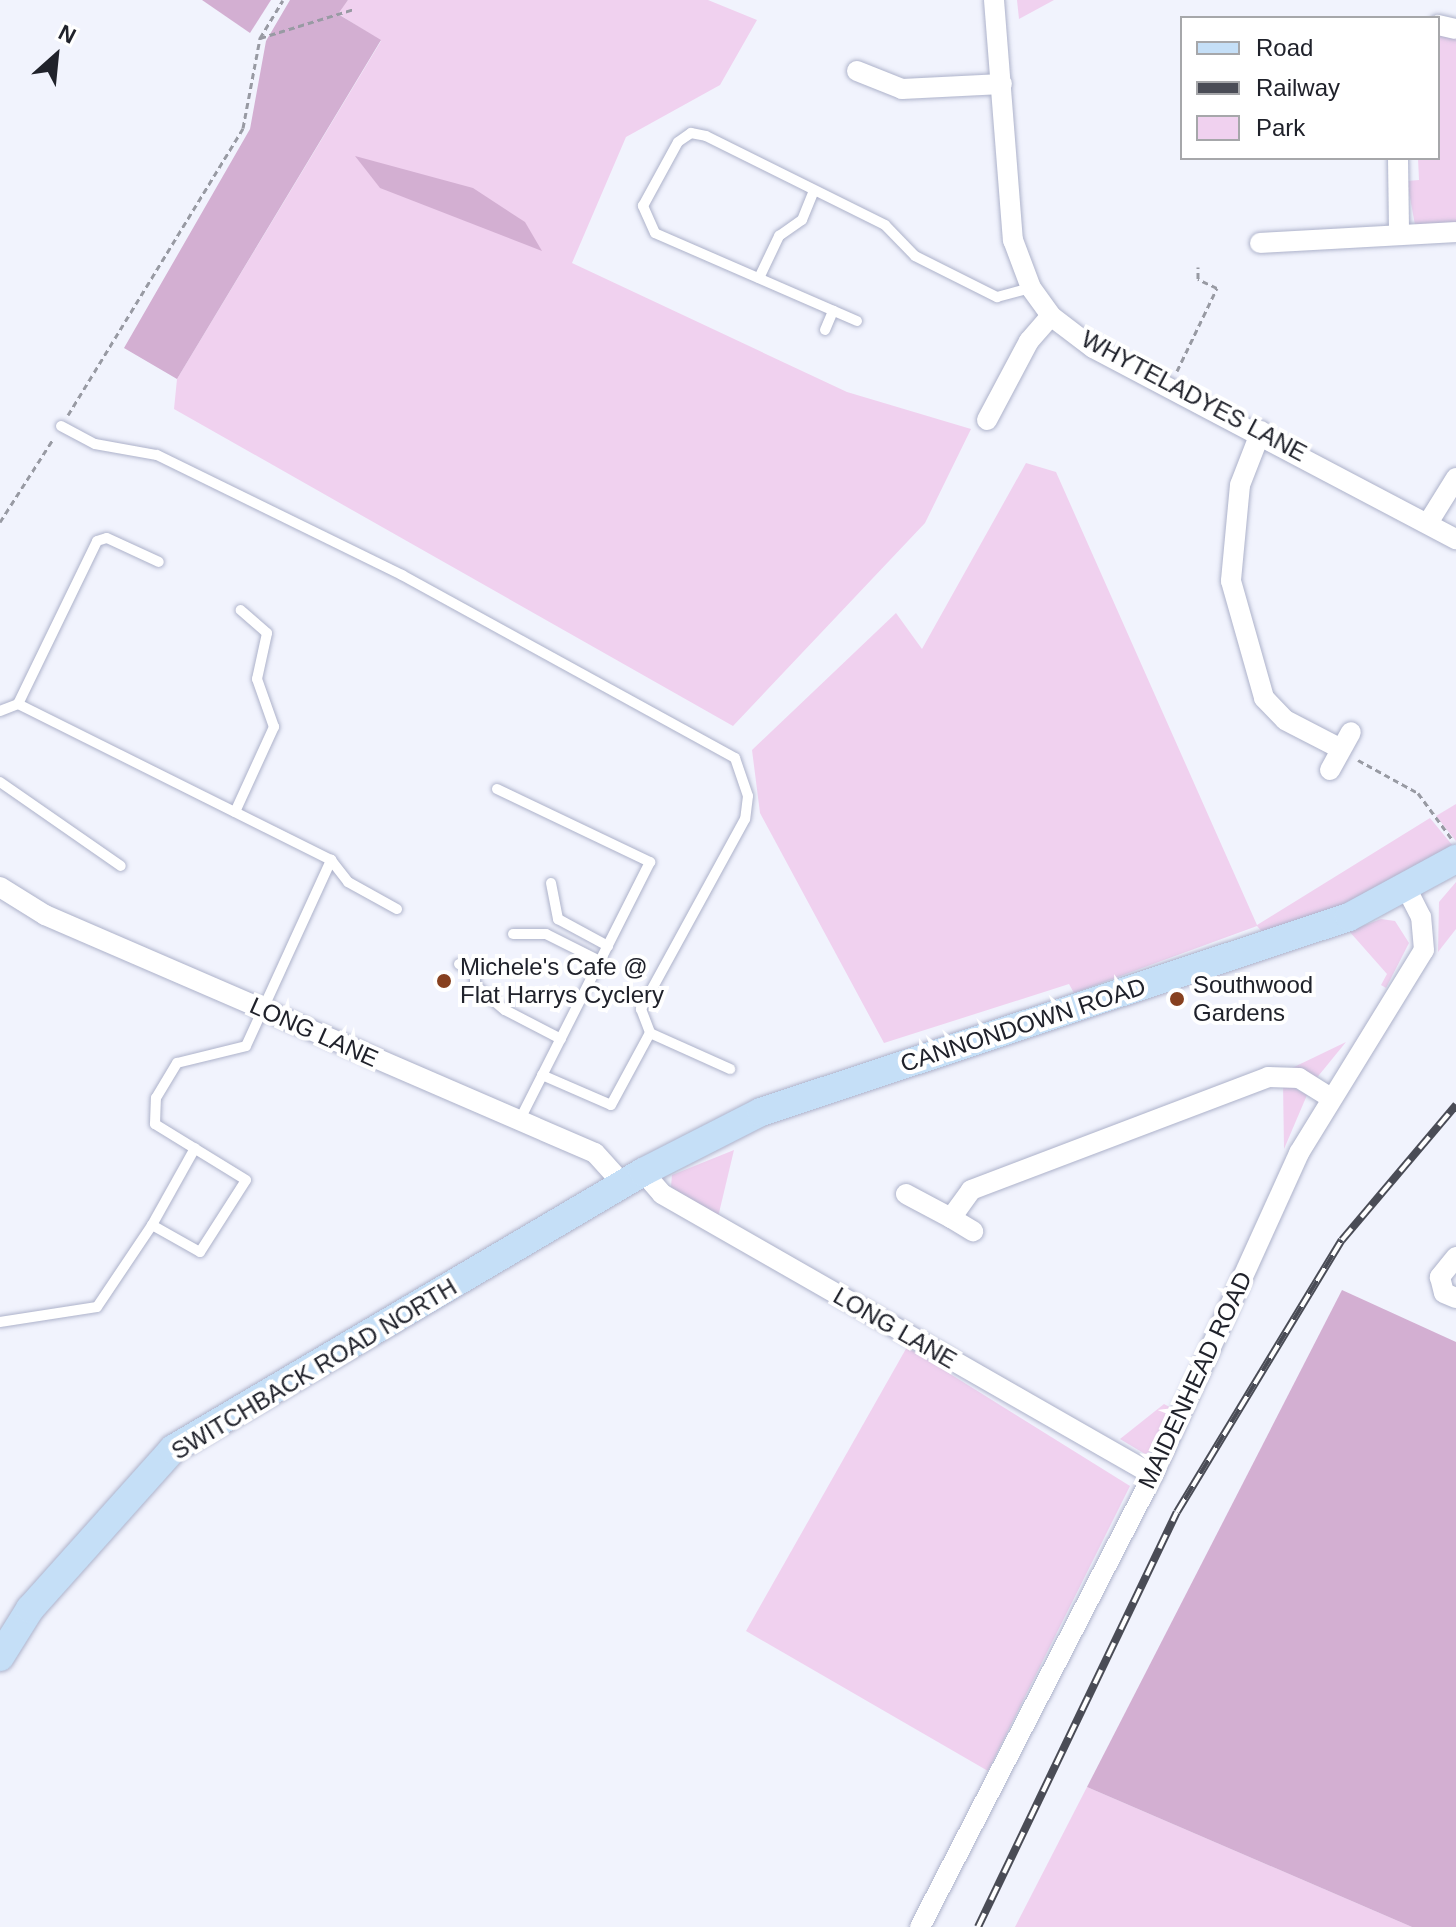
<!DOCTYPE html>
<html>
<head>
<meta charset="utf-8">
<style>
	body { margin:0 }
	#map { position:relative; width:1456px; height:1927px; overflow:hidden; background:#f1f3fd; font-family:Helvetica,sans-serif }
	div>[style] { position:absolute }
	.green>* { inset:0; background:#f0d1ef }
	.forest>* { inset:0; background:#d3afd2 }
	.path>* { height:3px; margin-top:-1.5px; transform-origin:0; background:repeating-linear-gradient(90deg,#989aa3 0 6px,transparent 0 10px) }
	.roads { filter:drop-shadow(0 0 2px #adb2ca) drop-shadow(0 0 2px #adb2ca) }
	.lane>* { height:10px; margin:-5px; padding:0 5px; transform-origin:5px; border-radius:5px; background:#fff }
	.street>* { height:20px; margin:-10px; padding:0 10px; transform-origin:10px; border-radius:10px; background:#fff }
	.secondary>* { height:28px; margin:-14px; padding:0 14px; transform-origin:14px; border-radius:14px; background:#c5dff7 }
	.rail>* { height:8px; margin-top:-4px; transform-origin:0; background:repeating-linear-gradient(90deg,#fff 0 15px,#4a4c56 0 30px); box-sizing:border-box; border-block:2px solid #4a4c56 }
	.dots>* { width:22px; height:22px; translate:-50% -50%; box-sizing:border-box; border:4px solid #fff; border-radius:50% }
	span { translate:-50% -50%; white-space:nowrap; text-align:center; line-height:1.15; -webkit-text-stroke:8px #fff; paint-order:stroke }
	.street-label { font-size:24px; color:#20222b }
	.poi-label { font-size:24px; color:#20222b }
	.left { translate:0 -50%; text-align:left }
	.legend { position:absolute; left:1180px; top:16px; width:260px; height:144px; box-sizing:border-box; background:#fff; border:2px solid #a6a7aa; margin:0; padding:10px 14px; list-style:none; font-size:24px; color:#20222b }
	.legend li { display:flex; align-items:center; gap:16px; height:40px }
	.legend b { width:40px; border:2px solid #a6a7aa }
	.north { position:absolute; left:16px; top:16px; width:80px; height:80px; -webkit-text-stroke:6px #fff; paint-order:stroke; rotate:27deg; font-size:22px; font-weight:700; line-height:32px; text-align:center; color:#20222b }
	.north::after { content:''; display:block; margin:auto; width:28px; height:36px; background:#20222b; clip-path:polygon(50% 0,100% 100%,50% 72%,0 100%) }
</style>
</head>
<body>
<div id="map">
	<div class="green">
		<i style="clip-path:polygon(348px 0,708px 0,757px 20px,720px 85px,626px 137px,572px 263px,847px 392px,971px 429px,925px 523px,733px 726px,174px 409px,177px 379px,381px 41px,337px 13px)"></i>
		<i style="clip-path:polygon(1017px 0,1054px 0,1019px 19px)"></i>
		<i style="clip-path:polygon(1438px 31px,1456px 38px,1456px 223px,1415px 225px,1407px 181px,1419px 180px,1418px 158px,1438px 158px)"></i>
		<i style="clip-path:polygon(1026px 463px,1056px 472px,1257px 925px,1430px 818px,1453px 846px,1344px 904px,1264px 934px,1257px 926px,1074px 993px,1069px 984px,884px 1043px,760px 813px,752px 750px,896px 613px,922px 649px)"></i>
		<i style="clip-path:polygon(1456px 804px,1456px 841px,1436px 816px)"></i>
		<i style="clip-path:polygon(1456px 882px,1456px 929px,1438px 952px,1439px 902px)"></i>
		<i style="clip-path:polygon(1381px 919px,1395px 921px,1409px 943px,1386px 988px,1381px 985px,1387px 974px,1349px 931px)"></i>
		<i style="clip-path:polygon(1346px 1042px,1315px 1080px,1292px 1068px)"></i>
		<i style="clip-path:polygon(1283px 1082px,1307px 1095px,1284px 1149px)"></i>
		<i style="clip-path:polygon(734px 1150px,718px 1217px,671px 1187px,672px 1175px)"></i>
		<i style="clip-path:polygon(907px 1347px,1130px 1486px,988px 1771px,746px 1631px)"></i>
		<i style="clip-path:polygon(1164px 1404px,1175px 1410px,1156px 1449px,1145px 1454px,1120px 1439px)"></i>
		<i style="clip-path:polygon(1087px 1787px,1412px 1927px,1015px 1927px)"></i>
	</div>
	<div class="forest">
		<i style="clip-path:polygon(202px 0,271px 0,250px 33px)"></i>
		<i style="clip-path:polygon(290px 0,348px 0,338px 14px,381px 40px,177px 379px,124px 348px,250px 129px,266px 41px)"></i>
		<i style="clip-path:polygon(355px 156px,473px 188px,525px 222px,542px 251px,380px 188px)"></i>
		<i style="clip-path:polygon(1342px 1290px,1456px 1342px,1456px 1927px,1412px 1927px,1087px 1787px)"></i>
	</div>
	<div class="path">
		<i style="left:260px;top:38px;width:98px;rotate:-17.1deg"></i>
		<i style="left:1177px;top:371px;width:92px;rotate:-64.3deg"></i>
		<i style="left:1217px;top:288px;width:21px;rotate:-155deg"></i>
		<i style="left:1198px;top:279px;width:12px;rotate:-90deg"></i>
		<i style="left:68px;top:415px;width:336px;rotate:-58.6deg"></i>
		<i style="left:243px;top:128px;width:92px;rotate:-79.3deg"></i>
		<i style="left:260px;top:38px;width:44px;rotate:-58.8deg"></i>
		<i style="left:0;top:522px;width:98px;rotate:-57.4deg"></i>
		<i style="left:1358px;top:760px;width:68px;rotate:28.8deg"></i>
		<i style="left:1418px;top:793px;width:56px;rotate:53.7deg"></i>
	</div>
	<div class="roads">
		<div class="lane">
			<i style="left:759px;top:278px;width:47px;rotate:-64.5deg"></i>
			<i style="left:779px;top:236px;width:28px;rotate:-35deg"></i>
			<i style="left:802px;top:220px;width:31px;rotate:-68deg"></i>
			<i style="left:857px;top:321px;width:220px;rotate:-156.5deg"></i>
			<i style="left:655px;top:233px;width:30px;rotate:-114deg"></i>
			<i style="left:643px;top:206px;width:73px;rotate:-61.3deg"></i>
			<i style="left:678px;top:142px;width:16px;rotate:-35deg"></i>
			<i style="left:691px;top:133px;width:15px;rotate:11deg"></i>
			<i style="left:706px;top:136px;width:200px;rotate:26.4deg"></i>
			<i style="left:885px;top:225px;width:43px;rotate:45.9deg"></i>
			<i style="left:915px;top:256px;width:92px;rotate:26.6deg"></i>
			<i style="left:997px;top:297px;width:35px;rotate:-15deg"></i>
			<i style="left:825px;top:330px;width:21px;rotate:-67deg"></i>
			<i style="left:61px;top:426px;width:38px;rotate:28deg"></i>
			<i style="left:95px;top:444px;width:63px;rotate:10.1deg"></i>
			<i style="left:157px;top:455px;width:273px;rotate:26.1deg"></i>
			<i style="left:402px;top:575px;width:380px;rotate:28.8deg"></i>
			<i style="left:735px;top:758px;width:40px;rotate:71.1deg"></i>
			<i style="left:748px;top:796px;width:23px;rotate:97deg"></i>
			<i style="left:745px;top:819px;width:217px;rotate:118.7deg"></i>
			<i style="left:641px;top:1009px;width:26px;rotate:69deg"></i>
			<i style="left:0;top:711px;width:19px;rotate:-21deg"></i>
			<i style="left:0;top:782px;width:147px;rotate:34.8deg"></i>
			<i style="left:497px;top:789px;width:170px;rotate:25.5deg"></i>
			<i style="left:650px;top:862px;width:290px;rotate:116.8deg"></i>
			<i style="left:235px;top:812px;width:94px;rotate:-65.4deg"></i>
			<i style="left:274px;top:727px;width:51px;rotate:-109.5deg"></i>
			<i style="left:257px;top:679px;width:47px;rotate:-77.7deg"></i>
			<i style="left:267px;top:633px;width:35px;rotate:-139deg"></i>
			<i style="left:331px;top:860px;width:28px;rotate:52deg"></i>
			<i style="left:348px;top:882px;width:56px;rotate:28.9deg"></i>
			<i style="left:551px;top:883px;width:37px;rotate:79deg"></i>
			<i style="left:558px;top:919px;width:57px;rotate:28.4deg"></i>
			<i style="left:513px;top:934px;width:33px"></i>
			<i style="left:546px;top:934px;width:60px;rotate:26.6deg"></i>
			<i style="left:459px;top:964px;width:18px;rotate:27deg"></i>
			<i style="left:475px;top:972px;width:13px;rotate:90deg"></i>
			<i style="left:475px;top:985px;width:39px;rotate:40deg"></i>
			<i style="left:505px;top:1010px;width:63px;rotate:27.4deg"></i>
			<i style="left:542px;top:1075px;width:75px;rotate:23.5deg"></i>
			<i style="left:611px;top:1105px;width:82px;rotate:-61.6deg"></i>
			<i style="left:650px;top:1033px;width:88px;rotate:24.2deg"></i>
			<i style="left:152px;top:1225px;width:88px;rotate:-60.8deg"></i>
			<i style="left:0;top:1322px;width:98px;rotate:-8.8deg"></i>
			<i style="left:97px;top:1307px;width:99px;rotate:-56.1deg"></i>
			<i style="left:152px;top:1225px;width:55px;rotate:29.4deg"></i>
			<i style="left:200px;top:1252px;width:85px;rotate:-57.4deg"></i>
			<i style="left:246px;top:1180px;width:107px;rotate:-148.4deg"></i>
			<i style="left:155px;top:1124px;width:26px;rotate:-88deg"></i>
			<i style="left:156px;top:1098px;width:41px;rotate:-59deg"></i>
			<i style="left:177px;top:1063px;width:71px;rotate:-13.8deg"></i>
			<i style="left:246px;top:1046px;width:205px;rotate:-65.4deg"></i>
			<i style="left:331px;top:860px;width:350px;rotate:-153.5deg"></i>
			<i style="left:18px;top:704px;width:181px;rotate:-64.1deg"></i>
			<i style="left:97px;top:541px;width:10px;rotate:-17deg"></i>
			<i style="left:107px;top:538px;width:57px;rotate:24.8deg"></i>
		</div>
		<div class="street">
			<i style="left:994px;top:0;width:241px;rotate:85.5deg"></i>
			<i style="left:1013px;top:240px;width:51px;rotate:69.4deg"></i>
			<i style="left:1031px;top:288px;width:34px;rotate:54deg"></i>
			<i style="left:1051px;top:316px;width:53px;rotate:37.3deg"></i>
			<i style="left:1093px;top:348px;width:410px;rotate:27.8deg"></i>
			<i style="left:1438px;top:25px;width:18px;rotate:13deg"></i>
			<i style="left:857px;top:71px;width:48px;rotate:21.8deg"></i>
			<i style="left:902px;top:89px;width:100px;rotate:-2.9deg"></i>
			<i style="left:1398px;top:158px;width:76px;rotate:89.2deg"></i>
			<i style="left:1260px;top:243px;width:196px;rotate:-3.2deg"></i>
			<i style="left:987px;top:420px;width:89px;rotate:-62deg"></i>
			<i style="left:1029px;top:341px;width:33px;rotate:-49deg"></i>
			<i style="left:1261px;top:431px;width:58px;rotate:111.3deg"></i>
			<i style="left:1240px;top:485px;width:96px;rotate:95.4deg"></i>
			<i style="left:1231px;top:581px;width:122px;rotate:74.2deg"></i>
			<i style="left:1264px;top:698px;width:30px;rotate:46deg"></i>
			<i style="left:1285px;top:720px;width:63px;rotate:27.4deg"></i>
			<i style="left:1428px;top:523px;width:53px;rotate:-58.1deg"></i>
			<i style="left:1330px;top:770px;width:43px;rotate:-61.1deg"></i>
			<i style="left:0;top:887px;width:53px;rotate:31.9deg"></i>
			<i style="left:45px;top:915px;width:599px;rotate:23.4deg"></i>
			<i style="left:595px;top:1153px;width:42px;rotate:47.9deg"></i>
			<i style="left:643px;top:1172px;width:29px;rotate:49deg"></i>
			<i style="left:662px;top:1194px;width:566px;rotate:29.78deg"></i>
			<i style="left:906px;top:1194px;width:51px;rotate:28.1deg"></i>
			<i style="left:951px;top:1218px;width:34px;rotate:-54deg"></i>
			<i style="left:971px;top:1190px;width:318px;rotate:-20.8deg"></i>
			<i style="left:1268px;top:1077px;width:31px;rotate:2deg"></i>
			<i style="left:1299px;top:1078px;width:38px;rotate:32deg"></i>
			<i style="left:951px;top:1218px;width:26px;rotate:31deg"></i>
			<i style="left:1456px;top:1257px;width:26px;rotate:129deg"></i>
			<i style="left:1440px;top:1277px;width:16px;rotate:76deg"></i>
			<i style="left:1444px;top:1293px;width:13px;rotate:23deg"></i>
			<i style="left:920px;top:1927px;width:509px;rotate:-62.73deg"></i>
			<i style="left:1153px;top:1475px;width:354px;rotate:-65.6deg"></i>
			<i style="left:1299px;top:1153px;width:238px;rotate:-58.4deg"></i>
			<i style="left:1424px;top:950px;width:33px;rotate:-95deg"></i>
			<i style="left:1421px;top:917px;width:33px;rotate:-117deg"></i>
		</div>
		<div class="secondary">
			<i style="left:0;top:1657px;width:57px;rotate:-58deg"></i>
			<i style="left:30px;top:1609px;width:215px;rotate:-48.2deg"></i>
			<i style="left:173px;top:1449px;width:546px;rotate:-30.51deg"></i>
			<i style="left:643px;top:1172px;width:132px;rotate:-27deg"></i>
			<i style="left:761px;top:1112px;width:619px;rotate:-18.35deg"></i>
			<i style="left:1349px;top:917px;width:122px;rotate:-28.5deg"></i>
		</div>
	</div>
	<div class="rail">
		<i style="left:978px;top:1927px;width:460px;rotate:-64.4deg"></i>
		<i style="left:1177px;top:1512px;width:318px;rotate:-58.8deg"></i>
		<i style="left:1342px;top:1240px;width:177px;rotate:-49.8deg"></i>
	</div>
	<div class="dots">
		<i style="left:444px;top:981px;background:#87401f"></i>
		<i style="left:1177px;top:999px;background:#87401f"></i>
	</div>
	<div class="street-label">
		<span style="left:1194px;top:396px;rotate:28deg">WHYTELADYES LANE</span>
		<span style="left:1023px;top:1025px;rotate:-18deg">CANNONDOWN ROAD</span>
		<span style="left:314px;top:1032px;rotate:24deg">LONG LANE</span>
		<span style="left:895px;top:1328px;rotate:30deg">LONG LANE</span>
		<span style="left:314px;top:1369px;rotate:-31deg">SWITCHBACK ROAD NORTH</span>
		<span style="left:1195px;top:1380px;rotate:-65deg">MAIDENHEAD ROAD</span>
	</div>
	<div class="poi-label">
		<span class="left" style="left:460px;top:981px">Michele's Cafe @<br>Flat Harrys Cyclery</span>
		<span class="left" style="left:1193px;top:999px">Southwood<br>Gardens</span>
	</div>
	<ul class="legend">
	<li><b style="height:10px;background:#c5dff7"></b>Road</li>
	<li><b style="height:10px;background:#4a4c56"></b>Railway</li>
	<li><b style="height:22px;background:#f0d1ef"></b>Park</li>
	</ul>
	<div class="north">N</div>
</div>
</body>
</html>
